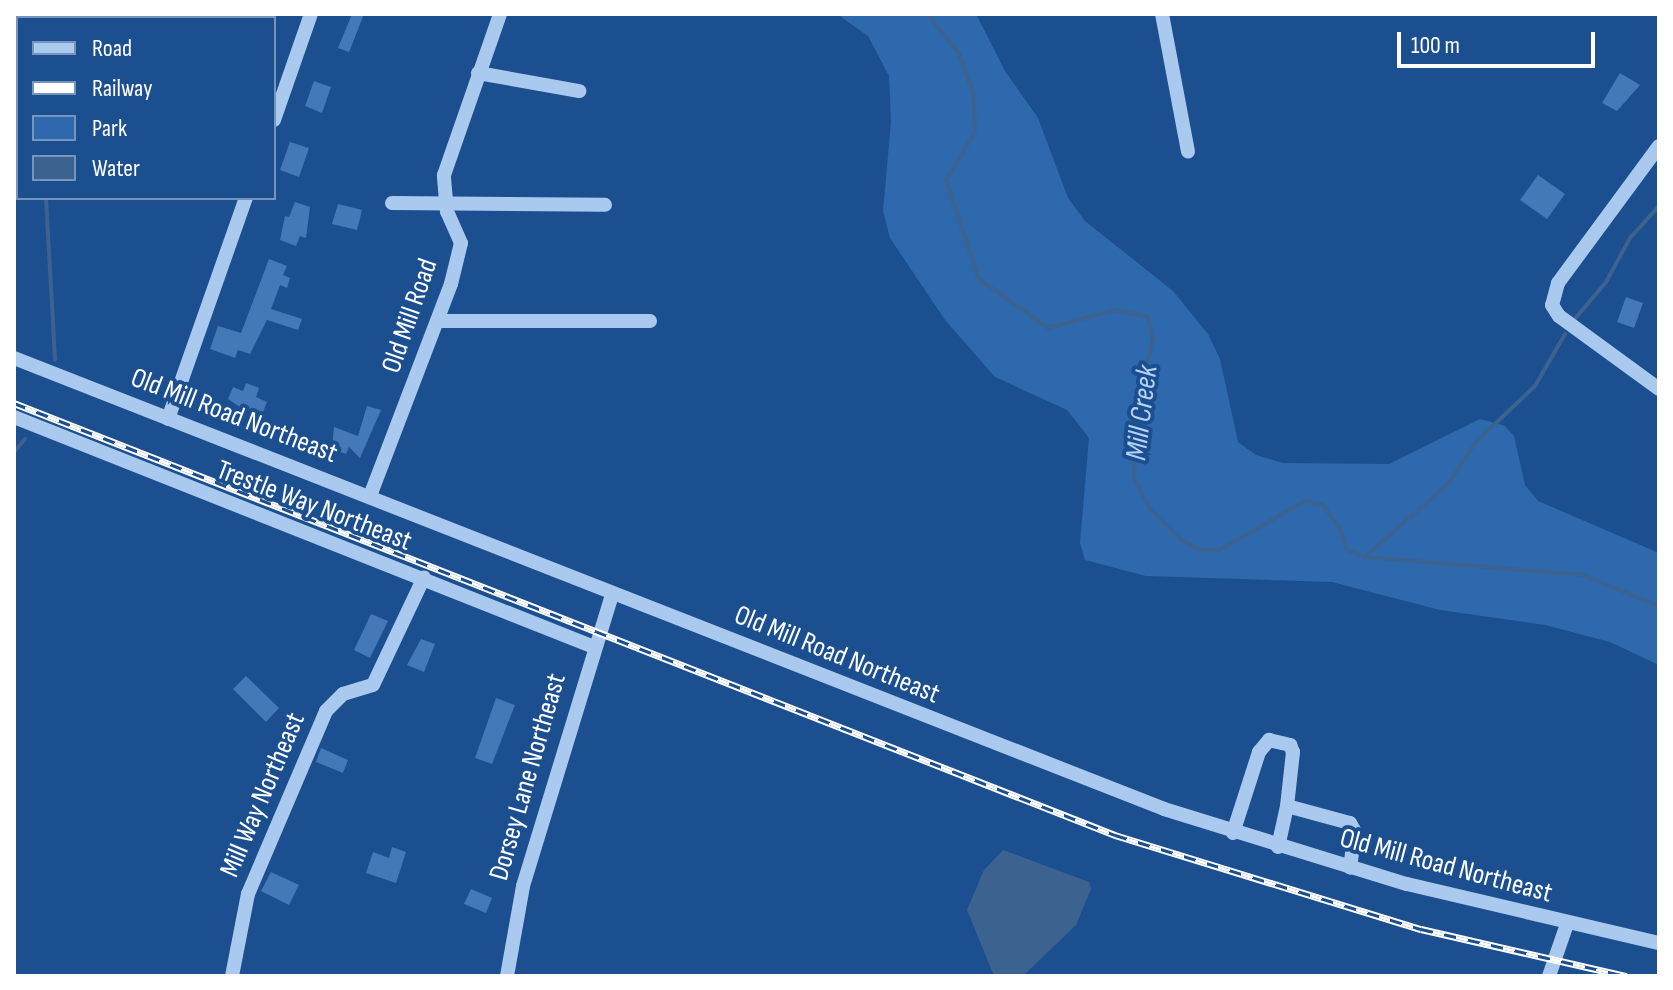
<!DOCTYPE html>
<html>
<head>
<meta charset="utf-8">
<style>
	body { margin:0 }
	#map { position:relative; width:1673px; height:990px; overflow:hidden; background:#1b4f8f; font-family:"Sofia Sans Condensed",sans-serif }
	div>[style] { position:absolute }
	.green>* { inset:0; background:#2e69ad }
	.water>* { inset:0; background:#3c6290 }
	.stream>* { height:4px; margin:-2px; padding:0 2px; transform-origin:2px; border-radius:2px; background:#3c6290 }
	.building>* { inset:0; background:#4478b7 }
	.minor>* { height:14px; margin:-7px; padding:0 7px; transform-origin:7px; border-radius:7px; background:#a9c9ee }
	.rail>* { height:7px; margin-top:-3.5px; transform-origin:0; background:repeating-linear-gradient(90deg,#1b4f8f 0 12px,#fff 0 24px); box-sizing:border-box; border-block:2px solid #fff }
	span { translate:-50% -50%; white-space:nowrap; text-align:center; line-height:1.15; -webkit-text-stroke:8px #1b4f8f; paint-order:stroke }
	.street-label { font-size:28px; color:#fff }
	.water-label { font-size:30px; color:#b5d3f5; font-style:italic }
	.frame { position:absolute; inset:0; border:16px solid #fff; pointer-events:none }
	.legend { position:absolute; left:16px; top:16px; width:260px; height:184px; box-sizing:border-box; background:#1b4f8f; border:2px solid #7695bc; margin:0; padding:10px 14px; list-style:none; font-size:24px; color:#fff }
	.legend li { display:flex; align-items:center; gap:16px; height:40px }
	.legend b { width:40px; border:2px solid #7695bc }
	.scale { position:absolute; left:1397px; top:32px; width:198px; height:36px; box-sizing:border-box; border:4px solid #fff; border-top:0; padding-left:10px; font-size:24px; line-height:28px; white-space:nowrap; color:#fff; -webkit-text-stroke:6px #1b4f8f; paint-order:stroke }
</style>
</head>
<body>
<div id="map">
	<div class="green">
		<i style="clip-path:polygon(837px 14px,976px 14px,1005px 71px,1038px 118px,1068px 198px,1085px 221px,1173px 291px,1208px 334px,1220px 359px,1238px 442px,1256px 455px,1283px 463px,1389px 464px,1480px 419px,1505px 426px,1514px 436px,1525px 485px,1538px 501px,1659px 553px,1659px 665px,1610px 642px,1545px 625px,1440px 610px,1332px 582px,1146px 576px,1085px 560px,1080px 543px,1089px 438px,1067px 410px,995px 377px,945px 320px,890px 238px,883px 211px,891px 122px,889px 76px,868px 36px)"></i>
	</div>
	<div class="water">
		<i style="clip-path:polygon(1003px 850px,1089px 882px,1091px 889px,1076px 925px,1023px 976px,994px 976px,967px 910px,984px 870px)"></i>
	</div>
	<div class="stream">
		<i style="left:928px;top:14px;width:51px;rotate:52.2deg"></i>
		<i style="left:959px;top:54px;width:40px;rotate:69.8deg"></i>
		<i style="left:973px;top:92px;width:40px;rotate:87.1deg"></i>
		<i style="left:975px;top:132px;width:56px;rotate:121.1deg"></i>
		<i style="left:946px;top:180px;width:104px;rotate:71.6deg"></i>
		<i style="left:979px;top:279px;width:85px;rotate:35.4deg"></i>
		<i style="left:1048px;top:328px;width:69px;rotate:-15deg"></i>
		<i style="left:1115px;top:310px;width:34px;rotate:12deg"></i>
		<i style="left:1148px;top:317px;width:23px;rotate:77deg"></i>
		<i style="left:1153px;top:339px;width:73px;rotate:103.5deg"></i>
		<i style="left:1136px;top:410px;width:69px;rotate:91.7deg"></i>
		<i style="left:1134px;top:479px;width:35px;rotate:61deg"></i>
		<i style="left:1151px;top:510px;width:42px;rotate:45deg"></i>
		<i style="left:1181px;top:540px;width:22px;rotate:27deg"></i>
		<i style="left:1201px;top:550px;width:19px"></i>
		<i style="left:1220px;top:550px;width:98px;rotate:-30deg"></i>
		<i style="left:1305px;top:501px;width:18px;rotate:13deg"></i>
		<i style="left:1323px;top:505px;width:27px;rotate:54deg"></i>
		<i style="left:1339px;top:527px;width:24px;rotate:71deg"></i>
		<i style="left:1347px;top:550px;width:19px;rotate:21deg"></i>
		<i style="left:1365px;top:557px;width:219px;rotate:4.7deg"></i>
		<i style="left:1583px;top:575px;width:82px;rotate:22.2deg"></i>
		<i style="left:123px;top:18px;width:6px;rotate:-39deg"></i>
		<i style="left:46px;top:198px;width:162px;rotate:86.8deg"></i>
		<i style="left:1574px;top:320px;width:50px;rotate:-49.9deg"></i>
		<i style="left:1606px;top:282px;width:50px;rotate:-61.4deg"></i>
		<i style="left:1630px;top:238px;width:43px;rotate:-47.8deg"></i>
		<i style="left:14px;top:452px;width:17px;rotate:-50deg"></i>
		<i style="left:1365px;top:557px;width:111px;rotate:-41.3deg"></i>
		<i style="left:1448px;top:484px;width:50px;rotate:-56.3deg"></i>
		<i style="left:1476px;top:442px;width:81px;rotate:-43.5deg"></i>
		<i style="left:1535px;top:386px;width:60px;rotate:-60deg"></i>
	</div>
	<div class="building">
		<i style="clip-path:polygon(352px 14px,364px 14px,349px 52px,338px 48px)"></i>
		<i style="clip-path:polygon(1620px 73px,1640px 85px,1617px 111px,1602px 103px)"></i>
		<i style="clip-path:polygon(314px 81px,331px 87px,322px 113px,305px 106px)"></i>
		<i style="clip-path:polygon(290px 142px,309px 148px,299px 177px,280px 170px)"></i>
		<i style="clip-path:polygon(1538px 175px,1565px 194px,1547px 219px,1520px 200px)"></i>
		<i style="clip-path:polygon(295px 202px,310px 207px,306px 238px,300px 236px,296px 246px,280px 240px,285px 216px,289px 217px)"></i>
		<i style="clip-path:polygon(338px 204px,362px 210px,357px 230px,332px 224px)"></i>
		<i style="clip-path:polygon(269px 259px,287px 266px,283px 275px,290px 278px,287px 288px,280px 285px,271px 309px,302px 319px,298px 330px,267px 320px,250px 354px,238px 350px,235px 358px,210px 349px,218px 326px,241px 333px)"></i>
		<i style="clip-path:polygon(1626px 297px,1643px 303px,1634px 328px,1617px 322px)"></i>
		<i style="clip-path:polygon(246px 383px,259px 388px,256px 397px,267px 402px,263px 412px,254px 409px,252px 415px,228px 399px,233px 387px,243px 391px)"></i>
		<i style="clip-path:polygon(367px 406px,381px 410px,360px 458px,349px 447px,346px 454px,332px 449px,334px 427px,358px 436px)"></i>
		<i style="clip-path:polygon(371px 614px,388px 621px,370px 658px,354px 650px)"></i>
		<i style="clip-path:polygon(421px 639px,435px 644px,424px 672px,407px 665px)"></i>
		<i style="clip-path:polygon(246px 676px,279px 708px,266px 722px,233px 689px)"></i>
		<i style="clip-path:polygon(496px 698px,515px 705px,492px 764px,475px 758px)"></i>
		<i style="clip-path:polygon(321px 748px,348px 760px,343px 773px,316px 762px)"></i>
		<i style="clip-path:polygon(392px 847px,406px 852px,396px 883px,366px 873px,373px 852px,389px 858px)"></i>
		<i style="clip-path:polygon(271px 872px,299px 885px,289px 905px,261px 891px)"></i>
		<i style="clip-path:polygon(471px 889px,492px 898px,486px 913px,464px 904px)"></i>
	</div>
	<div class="minor">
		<i style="left:1162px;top:14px;width:140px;rotate:79.3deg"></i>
		<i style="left:478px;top:73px;width:103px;rotate:10.1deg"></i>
		<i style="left:274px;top:120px;width:112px;rotate:-70.8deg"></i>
		<i style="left:1659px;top:146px;width:170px;rotate:126.4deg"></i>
		<i style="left:1558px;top:283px;width:23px;rotate:105deg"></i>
		<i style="left:1552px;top:305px;width:13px;rotate:58deg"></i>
		<i style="left:1559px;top:316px;width:124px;rotate:36.1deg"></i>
		<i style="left:392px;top:203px;width:213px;rotate:0.5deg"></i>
		<i style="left:437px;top:321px;width:213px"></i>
		<i style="left:14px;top:358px;width:1235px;rotate:21.41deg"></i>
		<i style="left:1164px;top:809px;width:254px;rotate:17.2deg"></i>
		<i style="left:1407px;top:884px;width:259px;rotate:13.2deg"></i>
		<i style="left:14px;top:417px;width:624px;rotate:21.63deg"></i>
		<i style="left:168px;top:419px;width:234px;rotate:-70.6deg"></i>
		<i style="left:370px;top:496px;width:227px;rotate:-69.1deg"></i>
		<i style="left:451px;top:284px;width:42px;rotate:-76.3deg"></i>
		<i style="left:461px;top:243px;width:34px;rotate:-114deg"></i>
		<i style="left:447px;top:212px;width:37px;rotate:-95deg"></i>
		<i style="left:444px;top:175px;width:170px;rotate:-70.8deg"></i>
		<i style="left:1233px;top:833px;width:85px;rotate:-72.2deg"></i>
		<i style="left:1259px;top:752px;width:16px;rotate:-50deg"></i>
		<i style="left:1269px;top:740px;width:22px;rotate:13deg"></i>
		<i style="left:1290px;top:745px;width:8px;rotate:67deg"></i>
		<i style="left:1293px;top:752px;width:54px;rotate:96.3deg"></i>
		<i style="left:1278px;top:847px;width:42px;rotate:-77.6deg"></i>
		<i style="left:1287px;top:806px;width:65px;rotate:15.1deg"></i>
		<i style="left:1350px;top:823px;width:10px;rotate:61deg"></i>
		<i style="left:1355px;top:832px;width:36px;rotate:98deg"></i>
		<i style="left:232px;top:976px;width:84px;rotate:-79deg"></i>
		<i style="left:248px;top:894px;width:199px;rotate:-66.9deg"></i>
		<i style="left:326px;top:711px;width:24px;rotate:-45deg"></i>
		<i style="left:343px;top:694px;width:31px;rotate:-17deg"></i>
		<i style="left:373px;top:685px;width:119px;rotate:-64.7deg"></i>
		<i style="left:507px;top:976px;width:91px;rotate:-79.9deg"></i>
		<i style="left:523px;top:886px;width:304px;rotate:-73deg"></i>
		<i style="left:1549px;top:976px;width:55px;rotate:-70.9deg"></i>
	</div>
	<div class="rail">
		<i style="left:14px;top:403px;width:1183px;rotate:21.42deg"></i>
		<i style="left:1115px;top:835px;width:320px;rotate:17.1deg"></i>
		<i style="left:1421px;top:929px;width:211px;rotate:12.9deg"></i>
	</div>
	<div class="street-label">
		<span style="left:410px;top:316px;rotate:-71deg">Old Mill Road</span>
		<span style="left:234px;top:416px;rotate:21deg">Old Mill Road Northeast</span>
		<span style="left:314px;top:506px;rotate:21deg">Trestle Way Northeast</span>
		<span style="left:837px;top:655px;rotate:22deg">Old Mill Road Northeast</span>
		<span style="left:528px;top:777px;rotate:-74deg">Dorsey Lane Northeast</span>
		<span style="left:263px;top:795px;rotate:-67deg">Mill Way Northeast</span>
		<span style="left:1446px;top:866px;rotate:15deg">Old Mill Road Northeast</span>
	</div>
	<div class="water-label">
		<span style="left:1142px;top:413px;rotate:-83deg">Mill Creek</span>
	</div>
	<div class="frame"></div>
	<ul class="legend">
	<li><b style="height:10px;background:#a9c9ee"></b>Road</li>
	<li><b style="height:10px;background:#fff"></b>Railway</li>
	<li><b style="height:22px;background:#2e69ad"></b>Park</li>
	<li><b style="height:22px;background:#3c6290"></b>Water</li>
	</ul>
	<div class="scale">100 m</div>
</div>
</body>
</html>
